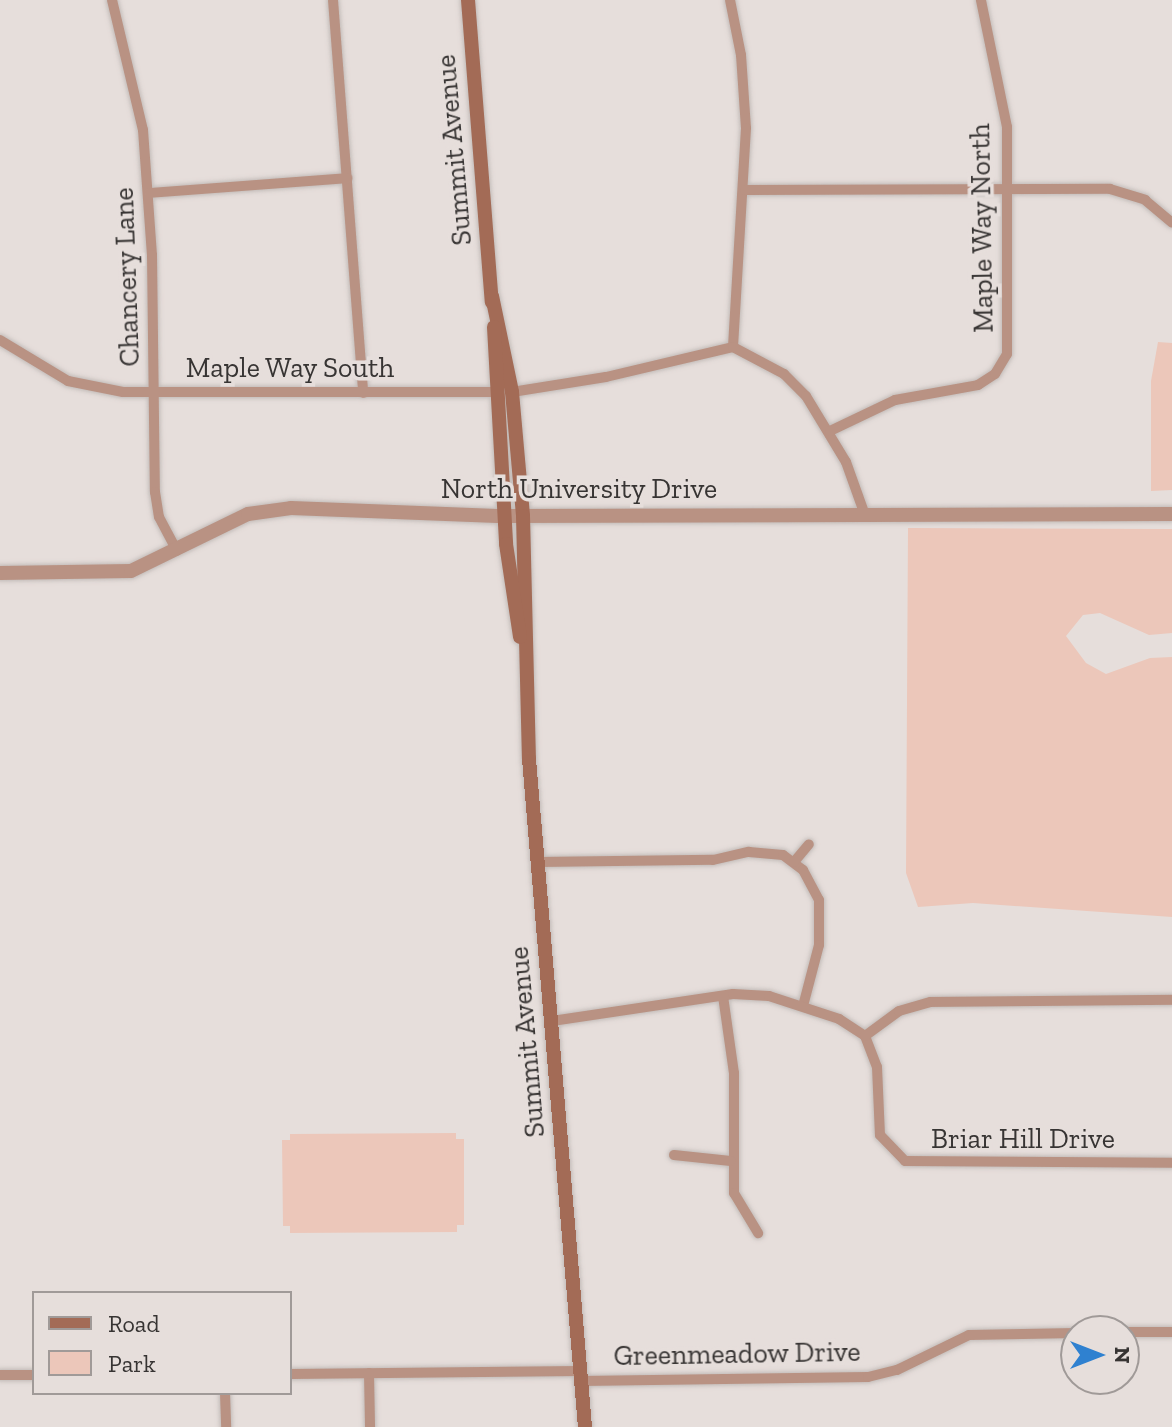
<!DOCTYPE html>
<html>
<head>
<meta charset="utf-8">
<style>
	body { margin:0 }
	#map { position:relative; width:1172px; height:1427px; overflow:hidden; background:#e6dedb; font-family:"Zilla Slab",serif }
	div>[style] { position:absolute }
	.green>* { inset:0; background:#ecc7ba }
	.roads { filter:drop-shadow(0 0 2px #c3bcb9) drop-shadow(0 0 2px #c3bcb9) }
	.minor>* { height:10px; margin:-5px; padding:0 5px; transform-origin:5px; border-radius:5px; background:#b99283 }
	.tertiary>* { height:14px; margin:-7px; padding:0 7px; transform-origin:7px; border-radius:7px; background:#b99283 }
	.secondary>* { height:14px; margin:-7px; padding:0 7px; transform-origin:7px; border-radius:7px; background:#a36b56 }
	span { translate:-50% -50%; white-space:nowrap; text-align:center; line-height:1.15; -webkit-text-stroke:7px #e6dedb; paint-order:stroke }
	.street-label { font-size:28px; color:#373433 }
	.legend { position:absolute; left:32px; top:1291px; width:260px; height:104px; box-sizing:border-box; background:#e6dedb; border:2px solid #a09a98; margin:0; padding:10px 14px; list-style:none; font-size:24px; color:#373433 }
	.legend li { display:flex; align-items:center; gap:16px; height:40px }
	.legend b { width:40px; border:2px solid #a09a98 }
	.north { position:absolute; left:1060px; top:1315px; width:80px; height:80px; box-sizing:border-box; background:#e6dedb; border:2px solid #a09a98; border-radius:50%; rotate:90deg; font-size:22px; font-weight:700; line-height:32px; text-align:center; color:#373433 }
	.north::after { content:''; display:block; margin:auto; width:28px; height:36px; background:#2f81d0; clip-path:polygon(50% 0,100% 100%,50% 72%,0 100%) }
</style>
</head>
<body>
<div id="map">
	<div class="green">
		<i style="clip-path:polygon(1158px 342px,1172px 343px,1172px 490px,1151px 491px,1151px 381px)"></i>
		<i style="clip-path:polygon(908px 528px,1172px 529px,1172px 633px,1149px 635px,1100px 613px,1083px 615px,1066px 636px,1086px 663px,1106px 674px,1150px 658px,1172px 657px,1172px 917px,973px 903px,918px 907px,906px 873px)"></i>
		<i style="clip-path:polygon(456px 1133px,456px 1139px,464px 1139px,464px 1225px,457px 1225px,457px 1232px,290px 1233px,290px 1226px,283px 1226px,282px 1140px,290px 1140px,290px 1134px)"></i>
	</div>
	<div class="roads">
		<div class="minor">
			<i style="left:112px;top:0;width:134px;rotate:76.6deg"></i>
			<i style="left:143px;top:130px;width:125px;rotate:85.9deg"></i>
			<i style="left:152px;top:255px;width:237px;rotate:89.3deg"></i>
			<i style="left:155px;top:492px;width:25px;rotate:81deg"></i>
			<i style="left:159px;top:517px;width:38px;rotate:62deg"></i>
			<i style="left:333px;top:0;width:394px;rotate:85.6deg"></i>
			<i style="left:730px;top:0;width:56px;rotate:78.7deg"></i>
			<i style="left:741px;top:55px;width:73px;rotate:86.1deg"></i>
			<i style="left:746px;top:128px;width:219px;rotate:93.4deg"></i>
			<i style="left:745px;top:190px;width:365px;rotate:-0.2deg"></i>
			<i style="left:1110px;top:189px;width:37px;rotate:17deg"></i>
			<i style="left:1145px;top:200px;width:35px;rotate:40deg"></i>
			<i style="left:149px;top:193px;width:199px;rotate:-4.3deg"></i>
			<i style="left:0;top:340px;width:79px;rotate:31.1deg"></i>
			<i style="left:68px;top:381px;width:56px;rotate:11.3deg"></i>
			<i style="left:123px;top:392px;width:374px"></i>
			<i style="left:512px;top:392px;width:95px;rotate:-9.1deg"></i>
			<i style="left:606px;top:377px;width:130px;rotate:-13.3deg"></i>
			<i style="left:733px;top:347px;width:58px;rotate:27.9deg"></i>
			<i style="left:784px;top:374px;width:31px;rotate:45deg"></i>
			<i style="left:806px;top:396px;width:77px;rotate:58.8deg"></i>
			<i style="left:846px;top:462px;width:56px;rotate:70.3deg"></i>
			<i style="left:830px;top:431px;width:72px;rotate:-25.5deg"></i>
			<i style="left:895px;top:400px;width:84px;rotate:-10.2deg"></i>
			<i style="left:978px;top:385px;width:20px;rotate:-33deg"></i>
			<i style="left:995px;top:374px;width:23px;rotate:-59deg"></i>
			<i style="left:1007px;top:354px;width:227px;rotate:-90deg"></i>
			<i style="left:1007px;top:127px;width:130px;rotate:-101.6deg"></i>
			<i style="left:538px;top:862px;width:175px;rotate:-0.7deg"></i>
			<i style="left:713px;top:860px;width:37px;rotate:-13deg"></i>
			<i style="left:749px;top:852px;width:34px;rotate:5deg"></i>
			<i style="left:783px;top:855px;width:25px;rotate:37deg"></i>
			<i style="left:803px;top:870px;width:34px;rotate:62deg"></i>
			<i style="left:819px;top:900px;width:45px;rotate:90deg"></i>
			<i style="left:819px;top:945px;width:63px;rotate:104.7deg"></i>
			<i style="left:794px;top:862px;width:23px;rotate:-50deg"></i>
			<i style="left:723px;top:996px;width:78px;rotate:81.9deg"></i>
			<i style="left:734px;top:1073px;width:120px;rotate:90deg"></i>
			<i style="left:734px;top:1193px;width:47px;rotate:59deg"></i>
			<i style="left:552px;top:1021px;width:183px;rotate:-8.5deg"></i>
			<i style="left:733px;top:994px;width:36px;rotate:3deg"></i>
			<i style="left:769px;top:996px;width:74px;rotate:18.2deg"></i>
			<i style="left:839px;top:1019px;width:31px;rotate:33deg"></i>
			<i style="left:865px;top:1036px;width:33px;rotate:69deg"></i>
			<i style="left:877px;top:1067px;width:68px;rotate:87.5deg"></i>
			<i style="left:880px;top:1135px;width:36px;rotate:46deg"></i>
			<i style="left:905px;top:1161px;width:267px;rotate:0.4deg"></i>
			<i style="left:865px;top:1036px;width:42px;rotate:-36.3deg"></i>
			<i style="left:899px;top:1011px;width:33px;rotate:-16deg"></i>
			<i style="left:931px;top:1002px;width:241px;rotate:-0.5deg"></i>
			<i style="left:674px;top:1155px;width:57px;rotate:6deg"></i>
			<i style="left:1124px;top:1332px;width:48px"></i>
			<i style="left:369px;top:1373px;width:54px;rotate:88.9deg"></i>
			<i style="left:290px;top:1374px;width:291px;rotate:-0.6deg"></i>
			<i style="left:0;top:1375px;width:34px"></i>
			<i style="left:581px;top:1381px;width:287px;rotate:-0.8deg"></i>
			<i style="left:868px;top:1377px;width:30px;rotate:-14deg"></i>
			<i style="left:897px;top:1370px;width:80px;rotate:-25.9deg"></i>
			<i style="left:969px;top:1335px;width:107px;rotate:-1.1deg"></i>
			<i style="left:225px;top:1393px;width:34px;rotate:88deg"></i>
		</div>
		<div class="tertiary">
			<i style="left:0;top:573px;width:131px;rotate:-0.9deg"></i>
			<i style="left:131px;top:571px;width:130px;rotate:-26deg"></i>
			<i style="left:248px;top:514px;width:43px;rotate:-7.9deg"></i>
			<i style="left:291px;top:508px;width:213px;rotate:2.2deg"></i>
			<i style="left:504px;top:516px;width:668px;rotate:-0.17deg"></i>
		</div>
		<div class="secondary">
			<i style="left:468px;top:0;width:303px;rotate:85.5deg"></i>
			<i style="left:492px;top:296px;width:98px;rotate:78.2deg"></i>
			<i style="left:512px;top:392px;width:124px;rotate:84.9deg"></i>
			<i style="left:523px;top:516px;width:243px;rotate:88.6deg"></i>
			<i style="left:529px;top:759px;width:670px;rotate:85.21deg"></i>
			<i style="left:494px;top:327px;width:217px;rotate:86.8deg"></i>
			<i style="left:506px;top:544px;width:94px;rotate:81.4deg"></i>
		</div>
	</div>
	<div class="street-label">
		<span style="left:454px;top:150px;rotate:-95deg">Summit Avenue</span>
		<span style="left:982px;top:228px;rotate:-91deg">Maple Way North</span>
		<span style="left:127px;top:277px;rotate:-92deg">Chancery Lane</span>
		<span style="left:290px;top:368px">Maple Way South</span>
		<span style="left:579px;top:489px">North University Drive</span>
		<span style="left:527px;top:1042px;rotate:-95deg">Summit Avenue</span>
		<span style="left:1023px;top:1139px">Briar Hill Drive</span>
		<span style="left:737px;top:1354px;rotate:-1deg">Greenmeadow Drive</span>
	</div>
	<ul class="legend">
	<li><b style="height:10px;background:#a36b56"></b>Road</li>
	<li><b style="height:22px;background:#ecc7ba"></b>Park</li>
	</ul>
	<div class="north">N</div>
</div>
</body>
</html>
